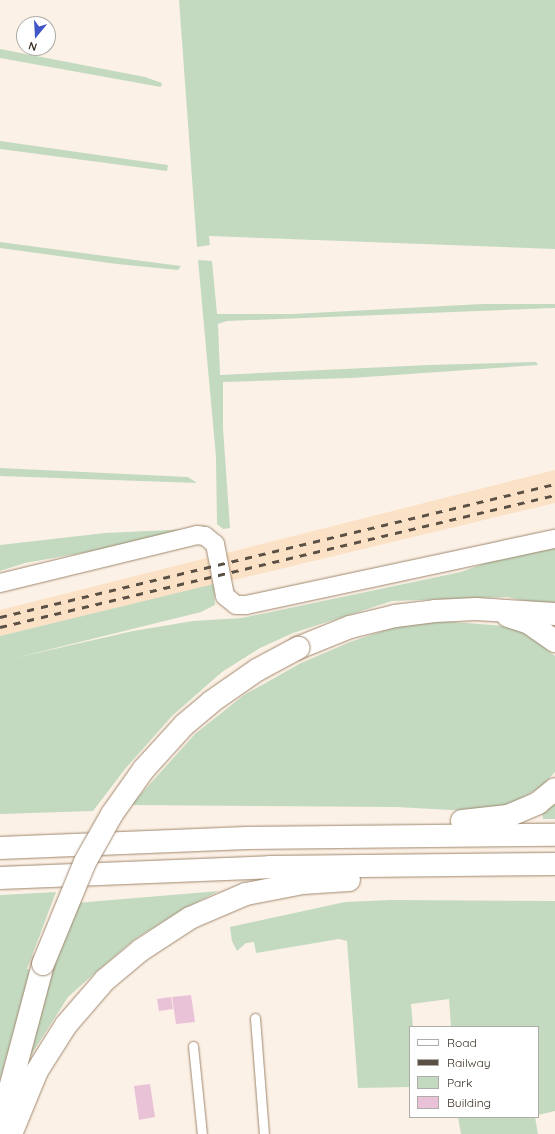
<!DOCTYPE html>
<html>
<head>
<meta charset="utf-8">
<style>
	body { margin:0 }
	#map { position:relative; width:555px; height:1134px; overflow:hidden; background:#fcf1e6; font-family:Quicksand,sans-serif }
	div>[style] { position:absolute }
	.built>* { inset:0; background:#fbe2c7 }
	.green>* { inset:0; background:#c3dac1 }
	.building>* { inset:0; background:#e9c2d7 }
	.roads { filter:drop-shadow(0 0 1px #a0886e) drop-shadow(0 0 1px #a0886e) }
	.lane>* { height:9px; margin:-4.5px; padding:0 4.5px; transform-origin:4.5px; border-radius:4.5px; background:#fff }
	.street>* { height:18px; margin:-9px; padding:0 9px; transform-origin:9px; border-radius:9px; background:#fff }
	.highway>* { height:22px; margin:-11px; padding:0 11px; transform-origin:11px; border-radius:11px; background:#fff }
	.rail>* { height:3px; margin-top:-1.5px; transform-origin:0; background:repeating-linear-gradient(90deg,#5a5045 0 7px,transparent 0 14px) }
	.bridges { filter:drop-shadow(0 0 1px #a0886e) drop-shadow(0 0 1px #a0886e) }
	.highway-bridge>* { height:22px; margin:-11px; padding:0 11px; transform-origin:11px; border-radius:11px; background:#fff }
	span { translate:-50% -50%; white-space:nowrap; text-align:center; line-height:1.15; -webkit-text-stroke:3px #fff; paint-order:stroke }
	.legend { position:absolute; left:409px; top:1026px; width:130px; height:92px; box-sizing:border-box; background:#fff; border:1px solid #afaba7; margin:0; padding:5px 7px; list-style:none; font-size:12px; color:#382e23 }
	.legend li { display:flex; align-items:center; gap:8px; height:20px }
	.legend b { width:20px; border:1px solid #afaba7 }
	.north { position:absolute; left:16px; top:16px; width:40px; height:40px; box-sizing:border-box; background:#fff; border:1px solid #afaba7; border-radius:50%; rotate:198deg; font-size:11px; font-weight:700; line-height:16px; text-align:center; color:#382e23 }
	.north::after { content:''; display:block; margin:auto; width:14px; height:18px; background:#3f55c8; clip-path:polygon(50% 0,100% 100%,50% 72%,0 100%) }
</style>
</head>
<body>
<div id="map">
	<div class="built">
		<i style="clip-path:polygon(555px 470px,555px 503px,0 636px,0 610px)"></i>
	</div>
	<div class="green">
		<i style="clip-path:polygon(179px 0,555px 0,555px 249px,209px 236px,210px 245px,197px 247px)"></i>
		<i style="clip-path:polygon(0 49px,145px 77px,162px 83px,161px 87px,0 58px)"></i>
		<i style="clip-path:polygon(0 141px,168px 165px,167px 171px,0 149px)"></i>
		<i style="clip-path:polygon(0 242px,150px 262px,181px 266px,178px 270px,117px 264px,0 248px)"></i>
		<i style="clip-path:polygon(198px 260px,212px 261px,217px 314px,293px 314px,482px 304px,555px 304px,555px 308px,227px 321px,218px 324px,220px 375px,429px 365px,536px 362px,538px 365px,352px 378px,223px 382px,223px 428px,230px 528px,223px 529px,217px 524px,216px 457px)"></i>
		<i style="clip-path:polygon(0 468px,188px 477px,197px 483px,0 476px)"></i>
		<i style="clip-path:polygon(205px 525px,206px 531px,25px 563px,0 571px,0 545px,105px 533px,191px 529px)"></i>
		<i style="clip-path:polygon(555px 548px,555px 607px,507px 597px,392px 601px,293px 633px,260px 648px,222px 672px,172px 716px,125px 769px,93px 811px,0 814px,0 636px,214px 584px,215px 605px,201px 612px,15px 658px,133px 631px,193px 621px,242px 618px,461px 572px,494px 560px)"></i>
		<i style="clip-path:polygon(441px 621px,505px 626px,524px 632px,555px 656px,555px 772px,541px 787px,515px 802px,488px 812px,396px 807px,131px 805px,195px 734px,244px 695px,301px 663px,350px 642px,392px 628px)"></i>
		<i style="clip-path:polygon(555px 800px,555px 819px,543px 819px,542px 813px)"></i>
		<i style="clip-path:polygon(219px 891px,183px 909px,135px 939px,97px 971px,68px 997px,26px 1063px,32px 1024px,76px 903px)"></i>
		<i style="clip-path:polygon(56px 892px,27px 969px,31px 970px,0 1080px,0 895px)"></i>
		<i style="clip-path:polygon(390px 900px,555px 901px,555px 1111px,538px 1115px,538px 1027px,451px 1027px,449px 999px,411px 1004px,413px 1027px,410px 1027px,410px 1087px,358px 1088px,347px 941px,339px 939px,256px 953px,254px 942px,246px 943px,237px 951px,232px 941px,230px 927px,345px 902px)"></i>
		<i style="clip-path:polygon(458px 1117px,535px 1117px,538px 1134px,461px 1134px)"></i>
	</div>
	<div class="building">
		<i style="clip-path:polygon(191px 995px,195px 1022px,176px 1024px,172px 997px)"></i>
		<i style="clip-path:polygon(171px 997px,173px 1009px,159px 1011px,157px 999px)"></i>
		<i style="clip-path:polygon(150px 1084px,155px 1117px,139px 1120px,134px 1086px)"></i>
	</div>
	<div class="roads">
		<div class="lane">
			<i style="left:255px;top:1018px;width:116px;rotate:85.6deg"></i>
			<i style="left:193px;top:1046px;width:88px;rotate:84.2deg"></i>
		</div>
		<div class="street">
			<i style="left:0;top:583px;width:203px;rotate:-13.7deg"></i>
			<i style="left:197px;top:535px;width:8px;rotate:7deg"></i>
			<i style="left:205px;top:536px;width:13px;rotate:39deg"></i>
			<i style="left:215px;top:544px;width:53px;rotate:79.1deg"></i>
			<i style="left:225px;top:596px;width:14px;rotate:39deg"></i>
			<i style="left:236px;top:605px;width:10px"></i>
			<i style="left:246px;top:605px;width:316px;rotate:-12.1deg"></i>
		</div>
		<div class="highway">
			<i style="left:508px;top:616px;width:22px;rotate:18deg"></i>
			<i style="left:529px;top:623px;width:32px;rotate:35deg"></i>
			<i style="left:298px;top:648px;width:56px;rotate:-22deg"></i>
			<i style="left:350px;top:627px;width:46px;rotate:-13.7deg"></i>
			<i style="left:395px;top:616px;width:40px;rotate:-7.1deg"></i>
			<i style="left:435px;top:611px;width:41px;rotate:-2.8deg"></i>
			<i style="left:476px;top:609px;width:79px;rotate:3.6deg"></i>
			<i style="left:462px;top:821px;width:46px;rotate:-6.2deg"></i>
			<i style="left:508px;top:816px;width:33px;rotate:-23deg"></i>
			<i style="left:538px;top:803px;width:22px;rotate:-39deg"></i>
			<i style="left:0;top:848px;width:247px;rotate:-2.3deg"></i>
			<i style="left:247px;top:838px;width:308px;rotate:-0.6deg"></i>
			<i style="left:0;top:878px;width:270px;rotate:-2.3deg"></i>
			<i style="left:270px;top:867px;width:285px;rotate:-0.6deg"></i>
			<i style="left:0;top:1126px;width:168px;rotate:-75.1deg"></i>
			<i style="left:11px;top:1134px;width:68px;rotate:-67.6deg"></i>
			<i style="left:37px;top:1071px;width:54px;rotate:-57.8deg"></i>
			<i style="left:66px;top:1025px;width:60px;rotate:-49.1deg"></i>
			<i style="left:105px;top:980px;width:47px;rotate:-39.8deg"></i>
			<i style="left:141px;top:950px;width:59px;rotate:-33.1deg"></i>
			<i style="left:190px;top:918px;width:61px;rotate:-23.2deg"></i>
			<i style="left:246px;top:894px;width:58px;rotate:-10.9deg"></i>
			<i style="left:303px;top:883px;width:46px;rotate:-3.7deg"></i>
		</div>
	</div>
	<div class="rail">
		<i style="left:0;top:617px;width:571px;rotate:-13.48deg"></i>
		<i style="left:0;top:627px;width:570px;rotate:-13.38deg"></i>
	</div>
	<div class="bridges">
		<div class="highway-bridge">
			<i style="left:43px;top:964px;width:110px;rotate:-67.6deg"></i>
			<i style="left:85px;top:862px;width:55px;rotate:-60.6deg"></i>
			<i style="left:112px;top:814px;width:55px;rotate:-54.6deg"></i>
			<i style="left:144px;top:769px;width:59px;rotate:-47.7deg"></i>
			<i style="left:184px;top:725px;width:35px;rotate:-40deg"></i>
			<i style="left:211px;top:702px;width:56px;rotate:-34.8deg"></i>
			<i style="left:257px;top:670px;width:47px;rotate:-28.2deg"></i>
		</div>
	</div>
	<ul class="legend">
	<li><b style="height:5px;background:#fff"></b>Road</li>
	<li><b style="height:5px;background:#5a5045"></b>Railway</li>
	<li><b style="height:11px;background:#c3dac1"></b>Park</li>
	<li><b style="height:11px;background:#e9c2d7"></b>Building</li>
	</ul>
	<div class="north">N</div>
</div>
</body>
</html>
